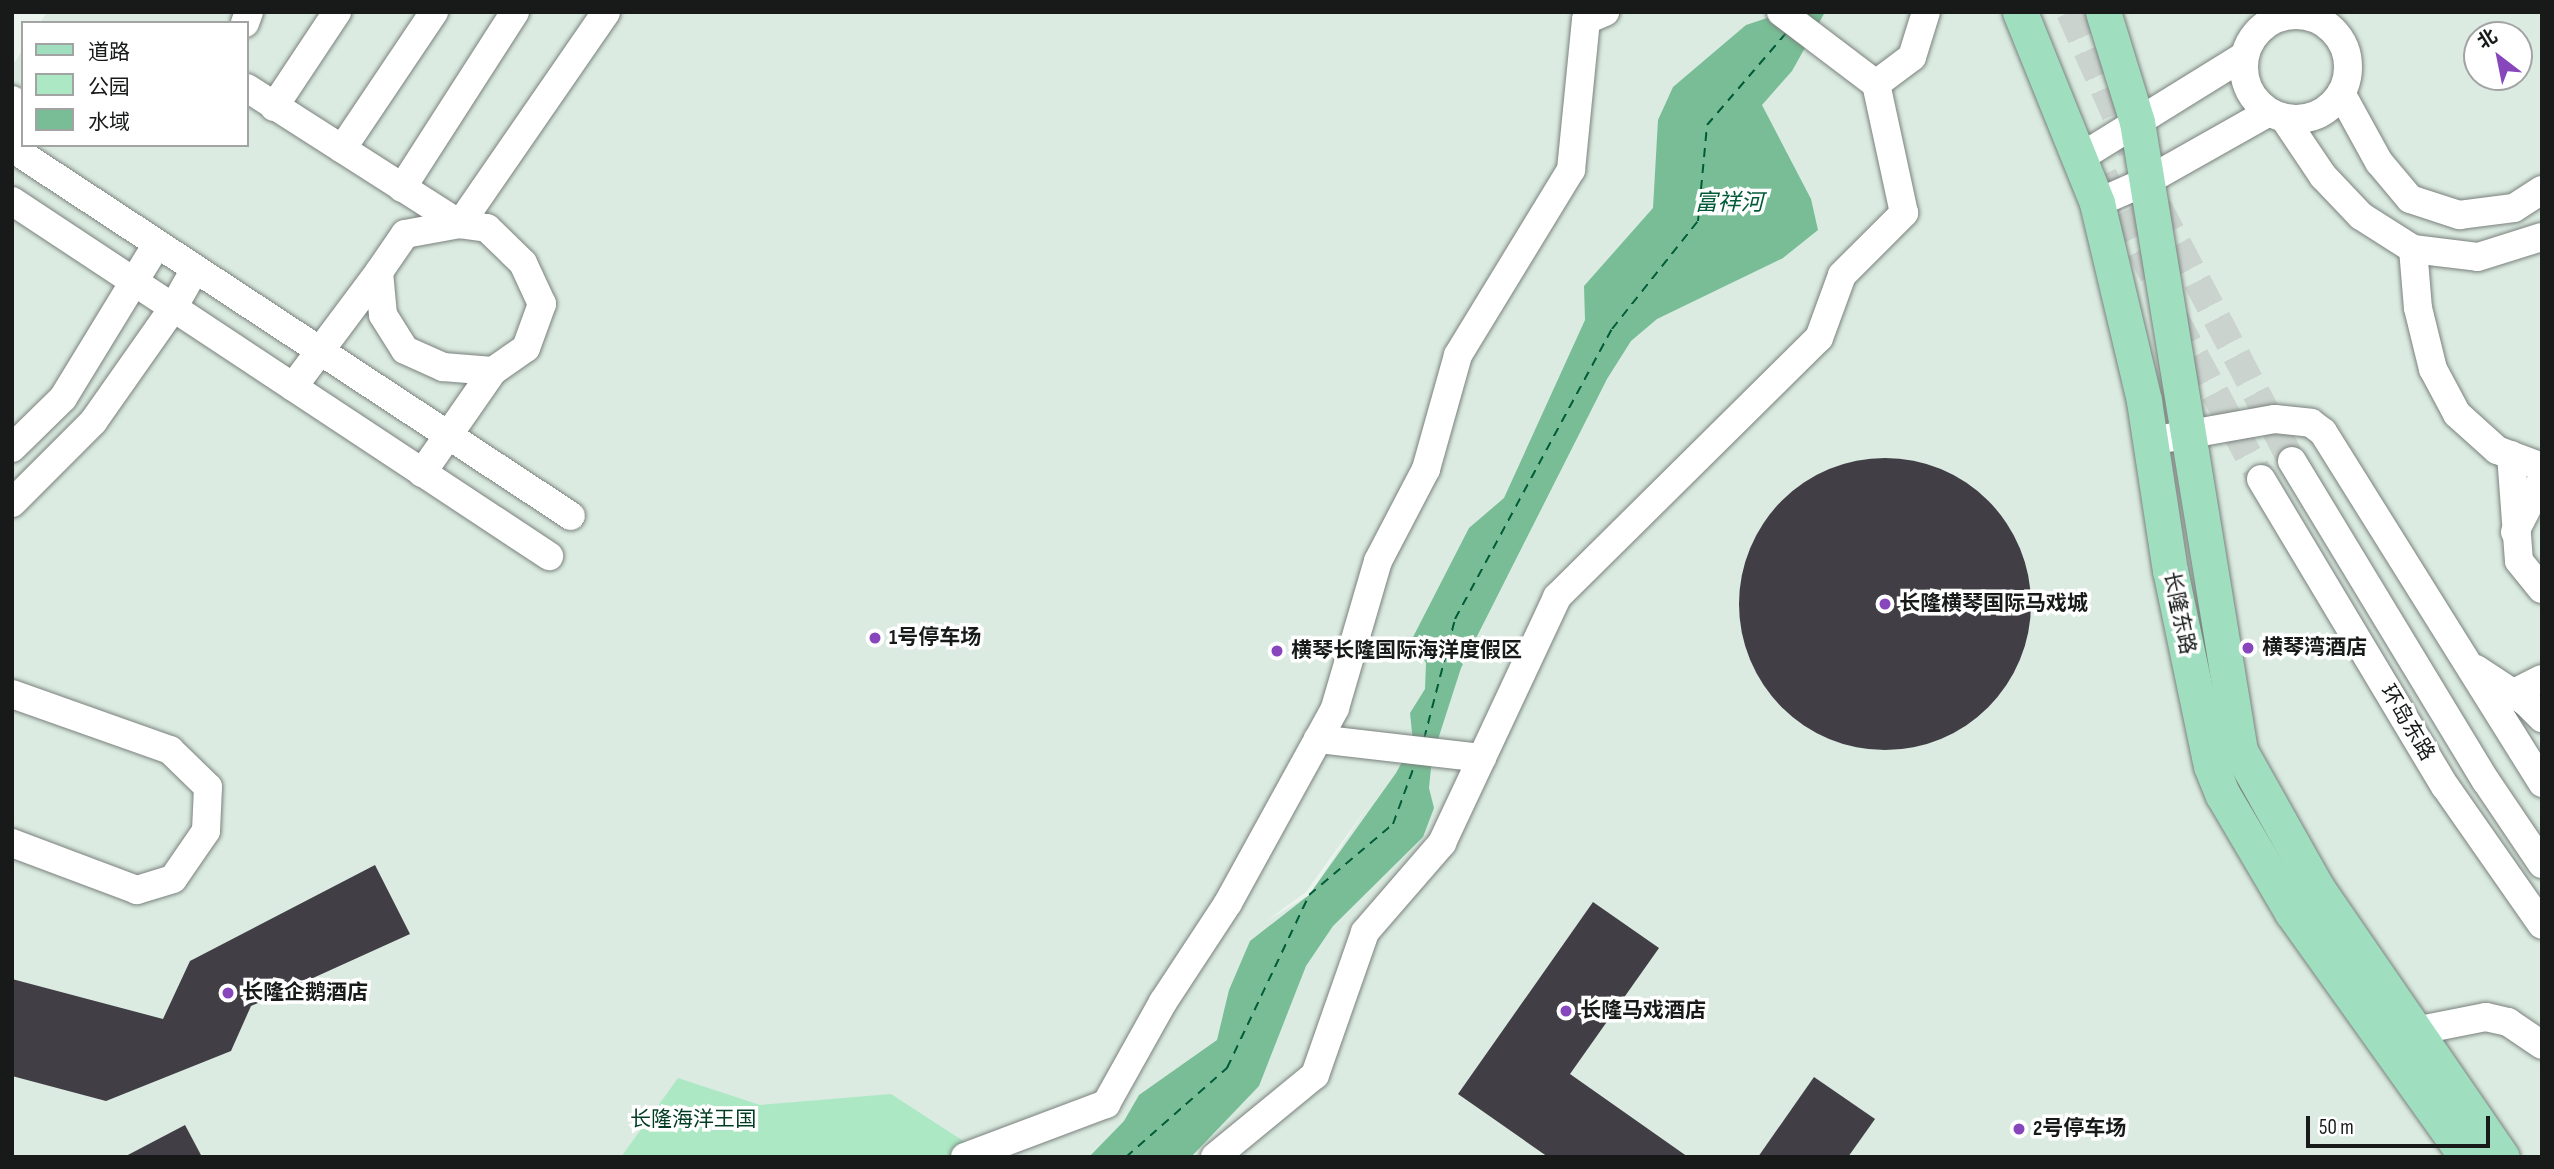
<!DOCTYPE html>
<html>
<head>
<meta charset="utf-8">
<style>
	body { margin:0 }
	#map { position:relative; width:2554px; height:1169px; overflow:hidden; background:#ebf4ef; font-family:"Sofia Sans Condensed","Noto Sans SC",sans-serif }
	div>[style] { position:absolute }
	.built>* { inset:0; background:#dbebe1 }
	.green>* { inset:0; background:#ade8c5 }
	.water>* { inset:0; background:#78bd96 }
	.pier>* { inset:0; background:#ebf4ef }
	.ferry>* { height:2px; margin-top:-1px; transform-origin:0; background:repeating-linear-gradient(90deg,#015b38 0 9px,transparent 0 16px) }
	.building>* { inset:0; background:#413e45 }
	.round { border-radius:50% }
	.minor-tunnel>* { height:28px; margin-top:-14px; transform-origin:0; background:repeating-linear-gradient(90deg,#cbd3cf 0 28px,transparent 0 42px) }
	.roads { filter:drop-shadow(0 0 2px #7a817d) drop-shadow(0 0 2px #7a817d) }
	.minor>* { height:28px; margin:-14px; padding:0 14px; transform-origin:14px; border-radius:14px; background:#fff }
	.minor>.ring { margin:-14px; padding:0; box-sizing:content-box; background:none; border:28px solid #fff; border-radius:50% }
	.major>* { height:35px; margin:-17.5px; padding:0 17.5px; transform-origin:17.5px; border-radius:17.5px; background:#9fdebe }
	.dots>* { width:19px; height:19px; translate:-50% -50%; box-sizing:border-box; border:4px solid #fff; border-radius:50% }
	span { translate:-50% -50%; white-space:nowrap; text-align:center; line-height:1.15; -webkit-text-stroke:7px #fff; paint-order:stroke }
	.poi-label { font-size:21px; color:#171a18; font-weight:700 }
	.left { translate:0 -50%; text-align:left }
	.street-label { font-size:21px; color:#171a18 }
	.park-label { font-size:21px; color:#003c23 }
	.water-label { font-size:23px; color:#015b38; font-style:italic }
	.frame { position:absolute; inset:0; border:14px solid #171a18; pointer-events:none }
	.legend { position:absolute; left:21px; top:21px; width:228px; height:126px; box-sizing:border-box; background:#fff; border:2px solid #a2a3a3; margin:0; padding:9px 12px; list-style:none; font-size:21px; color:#171a18 }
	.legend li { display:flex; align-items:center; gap:14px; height:35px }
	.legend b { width:35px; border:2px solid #a2a3a3 }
	.north { position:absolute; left:2463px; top:21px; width:70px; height:70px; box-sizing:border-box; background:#fff; border:2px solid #a2a3a3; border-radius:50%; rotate:328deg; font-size:19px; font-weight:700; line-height:28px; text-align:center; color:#171a18 }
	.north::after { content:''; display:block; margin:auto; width:24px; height:32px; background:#8746bb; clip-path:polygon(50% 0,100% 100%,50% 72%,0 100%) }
	.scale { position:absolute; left:2306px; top:1116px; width:184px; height:32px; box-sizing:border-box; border:4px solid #171a18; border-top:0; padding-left:9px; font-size:21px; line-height:24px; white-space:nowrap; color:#171a18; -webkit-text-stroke:5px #fff; paint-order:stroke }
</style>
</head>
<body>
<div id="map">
	<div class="built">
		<i style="clip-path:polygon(evenodd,47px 12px,2542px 12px,2542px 1157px,12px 1157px,12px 66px,23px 50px,23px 145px,247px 145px,247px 23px,40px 23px,47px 12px,2477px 35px,2519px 35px,2519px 77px,2477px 77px,2477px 35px)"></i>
	</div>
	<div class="green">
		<i style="clip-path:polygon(678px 1078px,760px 1105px,891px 1094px,988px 1157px,621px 1157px)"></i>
	</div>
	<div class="water">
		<i style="clip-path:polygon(1785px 12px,1825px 12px,1792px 71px,1762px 105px,1811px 199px,1818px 230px,1783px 258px,1657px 319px,1631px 341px,1607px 379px,1461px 668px,1432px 758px,1429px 788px,1434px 808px,1423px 837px,1333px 926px,1306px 966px,1259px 1086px,1191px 1157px,1089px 1157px,1124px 1121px,1139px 1095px,1217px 1040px,1229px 990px,1250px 941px,1309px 895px,1396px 773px,1413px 742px,1410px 713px,1425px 689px,1426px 663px,1412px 639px,1469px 528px,1504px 498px,1585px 320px,1584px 286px,1653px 208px,1658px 120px,1673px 87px,1746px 25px)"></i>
	</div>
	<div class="pier">
		<i style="clip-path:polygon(1370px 803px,1309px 895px,1265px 922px,1306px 892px)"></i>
	</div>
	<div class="ferry">
		<i style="left:1424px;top:739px;width:124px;rotate:-75.5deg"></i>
		<i style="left:1455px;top:619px;width:330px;rotate:-61.6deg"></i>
		<i style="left:1612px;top:329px;width:138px;rotate:-51.5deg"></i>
		<i style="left:1698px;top:221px;width:96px;rotate:-84.6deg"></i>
		<i style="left:1707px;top:125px;width:121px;rotate:-49.3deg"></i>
		<i style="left:1126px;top:1157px;width:135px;rotate:-41.4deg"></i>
		<i style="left:1227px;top:1068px;width:191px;rotate:-64.6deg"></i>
		<i style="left:1309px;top:895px;width:110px;rotate:-40.2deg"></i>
		<i style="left:1393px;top:824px;width:64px;rotate:-69.9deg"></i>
	</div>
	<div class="building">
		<i class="round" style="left:1739px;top:458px;width:292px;height:292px"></i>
		<i style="clip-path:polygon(375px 865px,410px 934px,251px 1006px,231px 1051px,106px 1101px,12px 1076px,12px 979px,163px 1019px,190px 961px)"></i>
		<i style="clip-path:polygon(1593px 902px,1659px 948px,1570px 1074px,1688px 1157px,1548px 1157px,1458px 1094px)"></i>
		<i style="clip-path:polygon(1814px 1077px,1875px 1119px,1848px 1157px,1758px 1157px)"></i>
		<i style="clip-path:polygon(185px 1125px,202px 1157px,124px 1157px)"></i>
	</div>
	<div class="minor-tunnel">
		<i style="left:2070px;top:12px;width:152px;rotate:66deg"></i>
		<i style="left:2103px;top:175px;width:120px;rotate:63.2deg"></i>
		<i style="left:2158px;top:207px;width:287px;rotate:62.2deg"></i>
		<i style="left:2175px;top:319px;width:182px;rotate:61.7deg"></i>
	</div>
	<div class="roads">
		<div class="minor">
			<i style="left:1781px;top:12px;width:119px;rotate:37.2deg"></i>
			<i class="ring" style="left:2244px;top:15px;width:76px;height:76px"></i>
			<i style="left:245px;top:23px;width:12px;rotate:-70deg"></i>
			<i style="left:247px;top:88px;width:253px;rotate:32.6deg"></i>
			<i style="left:460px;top:224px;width:257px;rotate:-55.4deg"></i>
			<i style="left:2341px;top:93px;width:79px;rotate:61.2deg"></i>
			<i style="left:2379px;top:162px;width:48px;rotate:50deg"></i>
			<i style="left:2410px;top:199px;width:52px;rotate:18.1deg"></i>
			<i style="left:2459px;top:215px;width:55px;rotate:-7.3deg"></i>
			<i style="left:2514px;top:208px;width:33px;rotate:-33deg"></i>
			<i style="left:12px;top:100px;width:36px;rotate:72deg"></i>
			<i style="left:274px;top:107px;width:114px;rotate:-56.4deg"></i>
			<i style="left:2284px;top:118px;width:70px;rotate:56.1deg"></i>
			<i style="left:2323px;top:176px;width:55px;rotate:46.5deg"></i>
			<i style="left:2361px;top:216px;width:62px;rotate:32.4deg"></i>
			<i style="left:2413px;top:249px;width:65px;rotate:7deg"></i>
			<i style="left:2478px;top:257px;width:67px;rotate:-17.4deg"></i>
			<i style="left:12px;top:148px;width:669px;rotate:33.36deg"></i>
			<i style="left:342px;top:149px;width:165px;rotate:-56.1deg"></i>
			<i style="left:2081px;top:157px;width:192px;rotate:-31.8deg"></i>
			<i style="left:402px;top:188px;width:209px;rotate:-57.3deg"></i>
			<i style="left:12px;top:201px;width:644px;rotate:33.47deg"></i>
			<i style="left:2097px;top:203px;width:52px;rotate:-23.6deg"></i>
			<i style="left:2145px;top:182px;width:142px;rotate:-29.4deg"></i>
			<i style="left:2413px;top:249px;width:59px;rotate:85.2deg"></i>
			<i style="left:2418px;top:308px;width:63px;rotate:76.2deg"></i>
			<i style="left:2433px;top:369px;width:51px;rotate:61.9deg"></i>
			<i style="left:2457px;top:414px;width:54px;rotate:42deg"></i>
			<i style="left:2497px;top:450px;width:48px;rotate:20.7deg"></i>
			<i style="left:293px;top:387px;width:144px;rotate:-53.2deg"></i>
			<i style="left:2151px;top:441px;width:126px;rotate:-10.1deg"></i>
			<i style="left:2275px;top:419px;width:36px;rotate:6deg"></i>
			<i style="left:2311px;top:423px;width:15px;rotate:37deg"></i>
			<i style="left:2323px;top:432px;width:414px;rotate:58deg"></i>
			<i style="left:12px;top:448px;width:71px;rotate:-44.4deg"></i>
			<i style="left:63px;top:398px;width:180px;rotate:-58.6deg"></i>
			<i style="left:2511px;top:455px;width:106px;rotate:85.7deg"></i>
			<i style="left:2519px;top:561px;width:36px;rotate:51deg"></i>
			<i style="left:2292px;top:461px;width:374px;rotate:58.8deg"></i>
			<i style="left:2486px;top:781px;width:100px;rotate:56deg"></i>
			<i style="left:422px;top:473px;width:124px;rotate:-55.2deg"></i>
			<i style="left:493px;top:371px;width:40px;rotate:-34.9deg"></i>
			<i style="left:526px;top:348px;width:47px;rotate:-70deg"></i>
			<i style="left:542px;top:304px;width:45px;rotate:-114.9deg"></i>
			<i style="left:523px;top:263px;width:50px;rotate:-135.8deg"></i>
			<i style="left:487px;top:228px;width:27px;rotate:-172deg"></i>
			<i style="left:460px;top:224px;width:56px;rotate:169.7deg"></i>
			<i style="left:405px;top:234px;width:46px;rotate:124.4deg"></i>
			<i style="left:379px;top:272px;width:43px;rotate:84.7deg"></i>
			<i style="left:383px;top:315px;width:41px;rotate:57.8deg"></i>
			<i style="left:405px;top:350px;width:42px;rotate:24.1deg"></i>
			<i style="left:443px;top:367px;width:50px;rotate:4.6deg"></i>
			<i style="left:2261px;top:479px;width:358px;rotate:59.1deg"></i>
			<i style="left:2445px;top:786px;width:169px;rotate:55.1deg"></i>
			<i style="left:12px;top:503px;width:115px;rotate:-45deg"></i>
			<i style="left:93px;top:422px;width:139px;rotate:-54.9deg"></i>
			<i style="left:173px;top:308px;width:45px;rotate:-60.6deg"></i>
			<i style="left:2515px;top:532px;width:59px;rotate:-63deg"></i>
			<i style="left:2476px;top:669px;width:60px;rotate:33.4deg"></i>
			<i style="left:2526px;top:702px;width:23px;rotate:45deg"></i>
			<i style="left:2514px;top:693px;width:31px;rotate:-27deg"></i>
			<i style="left:12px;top:694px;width:168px;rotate:19.5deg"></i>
			<i style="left:170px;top:750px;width:53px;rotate:44.2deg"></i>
			<i style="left:208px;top:787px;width:44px;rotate:92.6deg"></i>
			<i style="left:206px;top:831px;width:58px;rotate:124.5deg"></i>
			<i style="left:173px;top:879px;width:38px;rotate:163deg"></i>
			<i style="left:137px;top:890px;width:134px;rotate:-159.4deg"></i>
			<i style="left:1318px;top:739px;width:165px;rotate:6.6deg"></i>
			<i style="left:2415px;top:1031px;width:72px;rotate:-11.2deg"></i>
			<i style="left:2486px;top:1017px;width:23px;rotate:13deg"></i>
			<i style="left:2508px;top:1022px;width:41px;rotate:34.1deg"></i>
			<i style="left:965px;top:1157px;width:151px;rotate:-20.6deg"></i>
			<i style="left:1106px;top:1104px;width:117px;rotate:-60.8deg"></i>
			<i style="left:1163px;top:1002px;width:118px;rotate:-56.7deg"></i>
			<i style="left:1228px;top:903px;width:222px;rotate:-61.2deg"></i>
			<i style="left:1335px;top:708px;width:153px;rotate:-73.7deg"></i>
			<i style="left:1378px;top:561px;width:104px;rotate:-62.4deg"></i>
			<i style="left:1426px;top:469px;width:118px;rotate:-74.3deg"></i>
			<i style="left:1458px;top:355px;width:217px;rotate:-58.6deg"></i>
			<i style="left:1571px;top:170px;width:151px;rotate:-84.3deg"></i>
			<i style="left:1586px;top:20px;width:21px;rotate:-23deg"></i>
			<i style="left:1215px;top:1157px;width:129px;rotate:-39.4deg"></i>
			<i style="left:1315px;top:1075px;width:151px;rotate:-70.7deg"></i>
			<i style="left:1365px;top:932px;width:118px;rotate:-49.1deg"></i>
			<i style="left:1442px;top:843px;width:272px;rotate:-64.9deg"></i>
			<i style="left:1557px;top:597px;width:368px;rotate:-44.7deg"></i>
			<i style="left:1819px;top:338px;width:67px;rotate:-69.9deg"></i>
			<i style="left:1842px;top:275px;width:88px;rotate:-45deg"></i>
			<i style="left:1904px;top:213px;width:132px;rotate:-102.2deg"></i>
			<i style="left:1876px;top:84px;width:45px;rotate:-36.9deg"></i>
			<i style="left:1912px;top:57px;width:47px;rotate:-72.7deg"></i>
		</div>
		<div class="major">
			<i style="left:2020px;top:12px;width:206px;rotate:68deg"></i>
			<i style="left:2097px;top:203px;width:204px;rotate:76.6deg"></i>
			<i style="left:2144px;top:401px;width:171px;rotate:81.3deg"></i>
			<i style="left:2170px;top:570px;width:200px;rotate:78.2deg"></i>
			<i style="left:2211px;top:766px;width:31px;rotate:68deg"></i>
			<i style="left:2223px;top:795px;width:136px;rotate:59.5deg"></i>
			<i style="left:2292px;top:912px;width:301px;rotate:54.5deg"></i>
			<i style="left:2103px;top:12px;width:115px;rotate:72.8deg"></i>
			<i style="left:2137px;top:122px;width:637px;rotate:80.7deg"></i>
			<i style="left:2240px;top:751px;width:157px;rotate:60.7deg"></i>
			<i style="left:2317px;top:888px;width:326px;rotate:55.5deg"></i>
		</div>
	</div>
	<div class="dots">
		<i style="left:1885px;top:604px;background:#8746bb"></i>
		<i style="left:875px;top:638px;background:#8746bb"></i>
		<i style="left:2248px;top:648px;background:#8746bb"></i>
		<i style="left:1277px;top:651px;background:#8746bb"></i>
		<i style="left:228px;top:993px;background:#8746bb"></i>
		<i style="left:1566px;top:1011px;background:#8746bb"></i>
		<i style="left:2019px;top:1129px;background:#8746bb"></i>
	</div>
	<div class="poi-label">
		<span class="left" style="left:1899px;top:604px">长隆横琴国际马戏城</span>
		<span class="left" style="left:889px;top:638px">1号停车场</span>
		<span class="left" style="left:2262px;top:648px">横琴湾酒店</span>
		<span class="left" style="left:1291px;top:651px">横琴长隆国际海洋度假区</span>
		<span class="left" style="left:242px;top:993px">长隆企鹅酒店</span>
		<span class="left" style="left:1580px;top:1011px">长隆马戏酒店</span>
		<span class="left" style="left:2033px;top:1129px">2号停车场</span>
	</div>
	<div class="street-label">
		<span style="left:2179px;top:613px;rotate:78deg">长隆东路</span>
		<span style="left:2407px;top:723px;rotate:59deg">环岛东路</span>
	</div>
	<div class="park-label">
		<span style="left:693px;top:1120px">长隆海洋王国</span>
	</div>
	<div class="water-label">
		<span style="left:1729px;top:203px">富祥河</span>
	</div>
	<div class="frame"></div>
	<ul class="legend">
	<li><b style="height:9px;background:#9fdebe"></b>道路</li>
	<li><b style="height:19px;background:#ade8c5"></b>公园</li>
	<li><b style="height:19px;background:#78bd96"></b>水域</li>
	</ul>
	<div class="north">北</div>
	<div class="scale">50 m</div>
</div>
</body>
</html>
